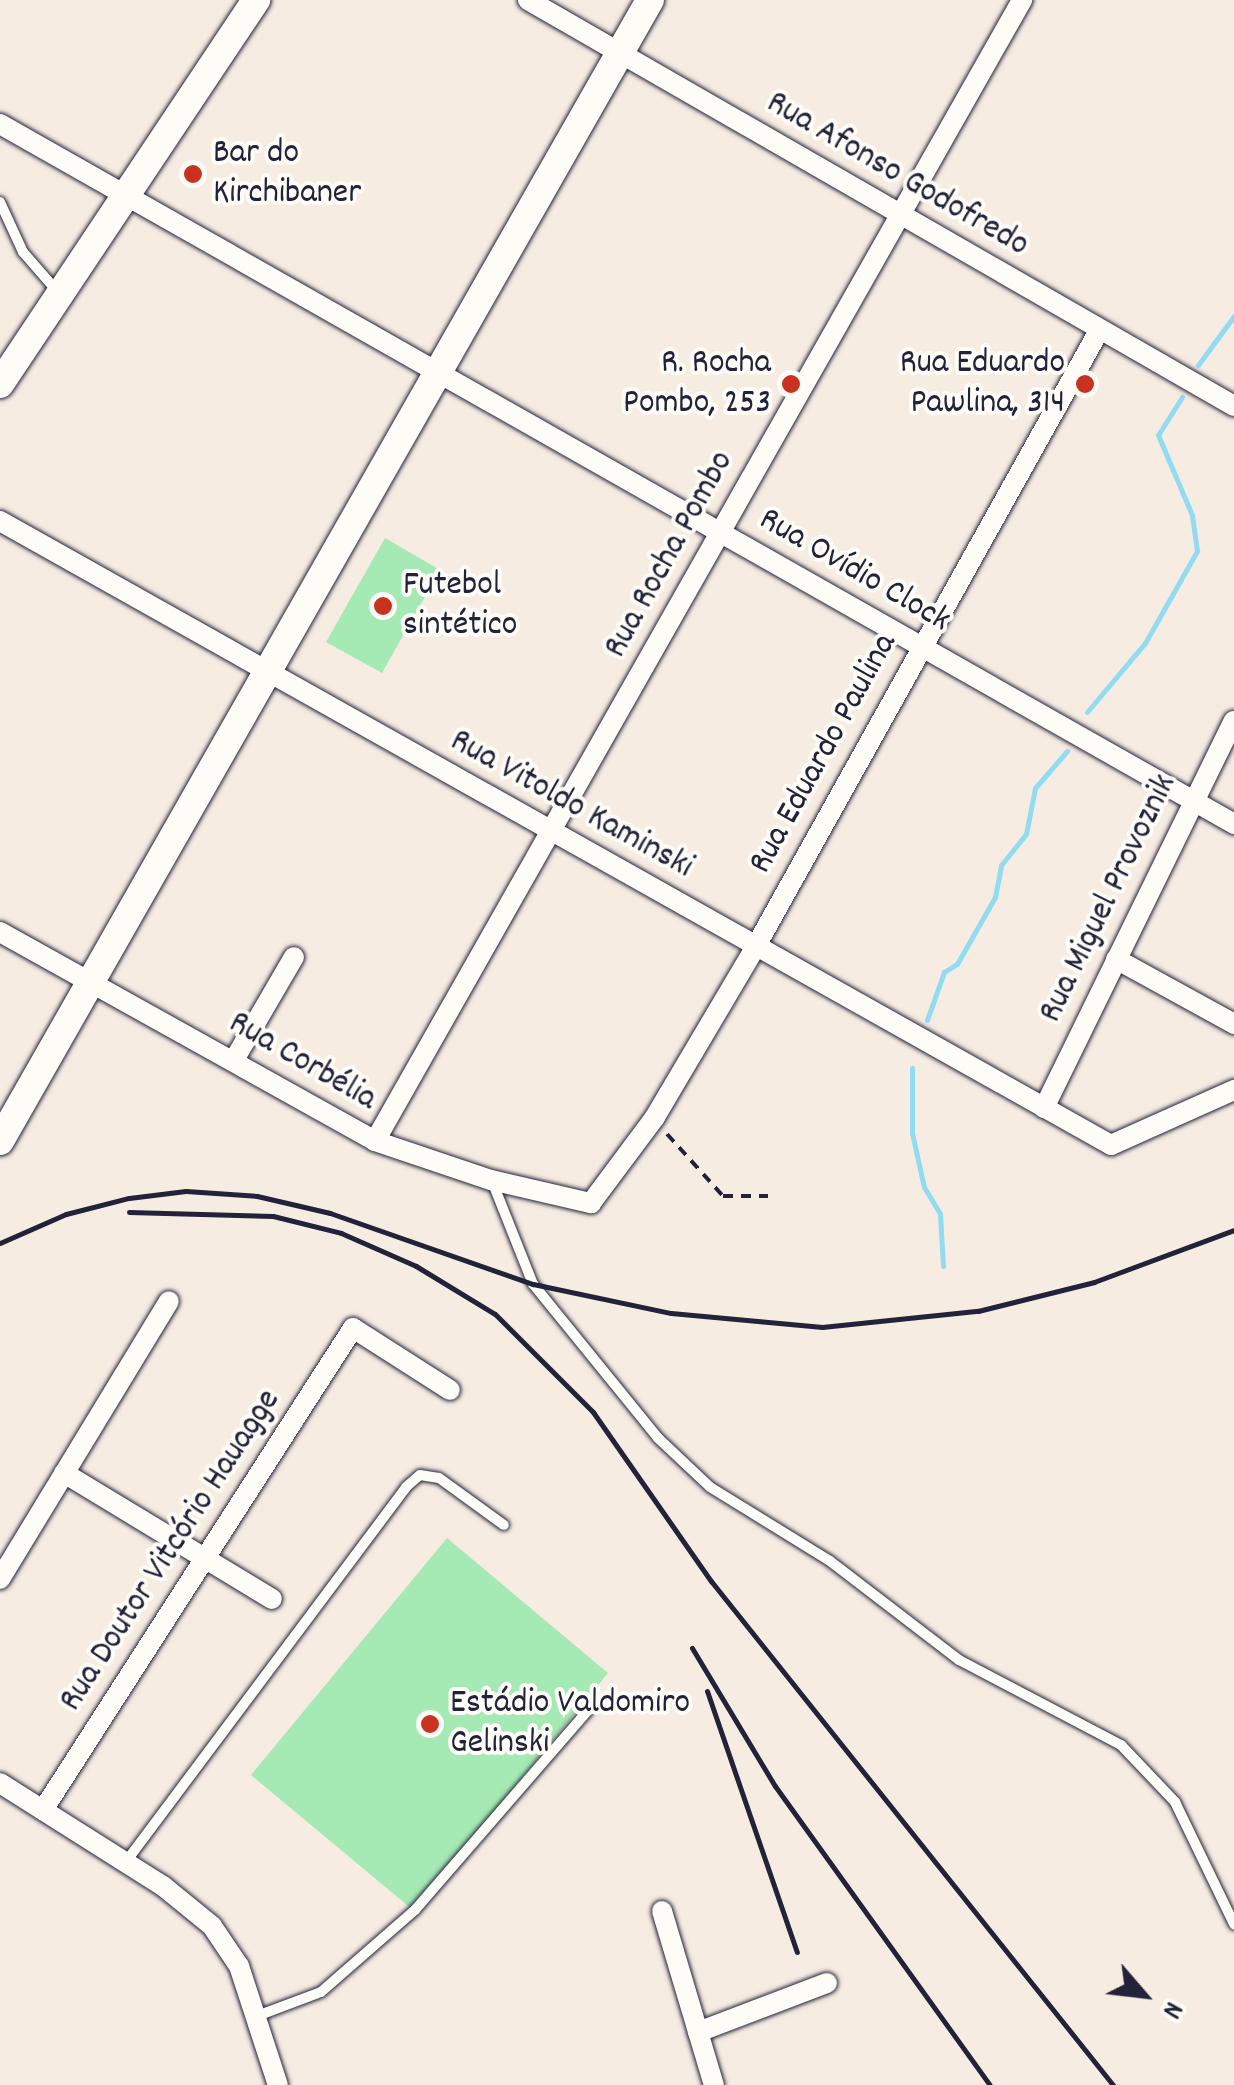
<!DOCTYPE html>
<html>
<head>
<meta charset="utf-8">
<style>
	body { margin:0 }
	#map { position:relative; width:1234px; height:2085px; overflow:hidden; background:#f7ece2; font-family:Dekko,sans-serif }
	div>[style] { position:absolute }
	.green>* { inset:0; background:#a5e9b4 }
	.stream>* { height:5px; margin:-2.5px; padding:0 2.5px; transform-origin:2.5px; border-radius:2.5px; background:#91dcf2 }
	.path>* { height:4px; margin-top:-2px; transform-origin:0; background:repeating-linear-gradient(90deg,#22223b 0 10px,transparent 0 18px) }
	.roads { filter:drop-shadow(0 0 2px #22223b) drop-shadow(0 0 2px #22223b) }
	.lane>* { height:10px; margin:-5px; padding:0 5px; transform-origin:5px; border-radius:5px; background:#fdfcf7 }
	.street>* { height:20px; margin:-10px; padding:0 10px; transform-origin:10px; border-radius:10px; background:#fdfcf7 }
	.secondary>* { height:28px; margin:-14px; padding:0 14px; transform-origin:14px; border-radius:14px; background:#fdfcf7 }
	.rail>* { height:5px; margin:-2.5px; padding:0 2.5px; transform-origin:2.5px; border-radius:2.5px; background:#22223b }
	.dots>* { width:28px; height:28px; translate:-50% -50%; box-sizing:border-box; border:5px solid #fdfcf7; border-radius:50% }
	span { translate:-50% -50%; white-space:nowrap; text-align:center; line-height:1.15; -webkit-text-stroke:8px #fdfcf7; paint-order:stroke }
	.poi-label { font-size:35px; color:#22223b }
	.left { translate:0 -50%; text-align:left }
	.right { translate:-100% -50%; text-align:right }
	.street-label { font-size:35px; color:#22223b }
	.north { position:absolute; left:1094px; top:1945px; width:100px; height:100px; -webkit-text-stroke:8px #fdfcf7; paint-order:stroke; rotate:118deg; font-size:28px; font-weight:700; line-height:40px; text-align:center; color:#22223b }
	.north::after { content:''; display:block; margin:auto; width:35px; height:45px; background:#22223b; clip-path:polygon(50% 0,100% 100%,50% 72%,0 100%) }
</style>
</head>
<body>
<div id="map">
	<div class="green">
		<i style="clip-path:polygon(385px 538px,440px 570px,382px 673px,326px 642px)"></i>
		<i style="clip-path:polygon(447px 1538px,608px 1673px,413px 1910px,251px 1775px)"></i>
	</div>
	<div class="stream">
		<i style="left:1198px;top:365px;width:61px;rotate:-53.7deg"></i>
		<i style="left:1087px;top:712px;width:90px;rotate:-50deg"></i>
		<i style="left:1145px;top:643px;width:106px;rotate:-60.5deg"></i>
		<i style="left:1197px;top:551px;width:36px;rotate:-98deg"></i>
		<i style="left:1192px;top:515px;width:87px;rotate:-113deg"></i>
		<i style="left:1158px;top:435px;width:45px;rotate:-57.7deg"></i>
		<i style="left:927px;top:1020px;width:51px;rotate:-70.5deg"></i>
		<i style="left:944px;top:972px;width:15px;rotate:-32deg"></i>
		<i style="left:957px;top:964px;width:77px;rotate:-60.4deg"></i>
		<i style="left:995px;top:897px;width:33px;rotate:-79deg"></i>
		<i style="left:1001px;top:865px;width:40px;rotate:-51deg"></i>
		<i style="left:1026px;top:834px;width:47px;rotate:-78.9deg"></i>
		<i style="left:1035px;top:788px;width:49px;rotate:-49.1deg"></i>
		<i style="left:912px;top:1068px;width:65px;rotate:90deg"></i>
		<i style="left:912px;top:1133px;width:55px;rotate:77.5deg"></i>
		<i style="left:924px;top:1187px;width:31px;rotate:59deg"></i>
		<i style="left:940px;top:1214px;width:52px;rotate:86.7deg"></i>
	</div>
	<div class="path">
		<i style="left:667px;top:1134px;width:84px;rotate:47.9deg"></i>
		<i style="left:723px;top:1196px;width:45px"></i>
	</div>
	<div class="roads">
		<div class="lane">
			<i style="left:0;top:202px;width:55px;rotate:65.3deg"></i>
			<i style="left:23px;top:252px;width:52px;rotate:48.9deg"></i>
			<i style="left:492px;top:1181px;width:111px;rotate:68.3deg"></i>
			<i style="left:533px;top:1284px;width:198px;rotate:50.9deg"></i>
			<i style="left:658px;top:1438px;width:71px;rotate:43.3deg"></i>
			<i style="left:710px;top:1487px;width:141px;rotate:31.7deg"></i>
			<i style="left:830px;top:1561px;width:163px;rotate:37.5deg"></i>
			<i style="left:959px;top:1660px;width:183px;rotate:27.7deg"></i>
			<i style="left:1121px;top:1745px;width:79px;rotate:46.5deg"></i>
			<i style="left:1175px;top:1802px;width:136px;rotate:64.2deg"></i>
			<i style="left:125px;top:1863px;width:469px;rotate:-53.2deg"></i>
			<i style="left:406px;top:1487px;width:18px;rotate:-41deg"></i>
			<i style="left:420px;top:1475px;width:19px;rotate:9deg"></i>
			<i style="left:439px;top:1478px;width:80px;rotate:35.9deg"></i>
			<i style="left:257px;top:2016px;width:68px;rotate:-20.6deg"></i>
			<i style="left:321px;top:1992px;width:125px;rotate:-41.1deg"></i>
			<i style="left:415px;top:1910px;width:267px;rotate:-49.1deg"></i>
		</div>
		<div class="street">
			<i style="left:528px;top:0;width:814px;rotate:29.9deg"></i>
			<i style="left:0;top:124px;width:1419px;rotate:29.56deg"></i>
			<i style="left:0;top:521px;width:1274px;rotate:29.32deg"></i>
			<i style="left:1111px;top:1145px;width:135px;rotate:-24.1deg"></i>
			<i style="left:0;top:932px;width:429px;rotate:29.1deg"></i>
			<i style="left:375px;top:1141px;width:122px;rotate:18.6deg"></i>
			<i style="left:491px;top:1180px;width:103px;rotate:13deg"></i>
			<i style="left:591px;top:1203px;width:107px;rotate:-53.3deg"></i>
			<i style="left:655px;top:1117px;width:199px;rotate:-59.4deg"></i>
			<i style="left:756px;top:946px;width:706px;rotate:-60.86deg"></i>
			<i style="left:1116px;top:959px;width:135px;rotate:28.8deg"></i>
			<i style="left:234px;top:1060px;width:119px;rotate:-59.8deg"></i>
			<i style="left:1044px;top:1108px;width:431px;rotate:-63.9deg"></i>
			<i style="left:375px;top:1141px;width:1312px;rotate:-60.44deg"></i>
			<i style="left:64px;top:1473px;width:243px;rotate:31.2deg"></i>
			<i style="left:0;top:1579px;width:325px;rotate:-58.7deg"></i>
			<i style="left:0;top:1783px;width:193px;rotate:32.3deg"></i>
			<i style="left:163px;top:1886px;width:63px;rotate:39.2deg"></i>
			<i style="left:212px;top:1926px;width:48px;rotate:56deg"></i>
			<i style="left:239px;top:1966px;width:125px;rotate:71.9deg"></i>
			<i style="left:43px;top:1810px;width:573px;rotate:-57.25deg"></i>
			<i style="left:353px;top:1328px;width:115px;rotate:32.6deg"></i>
			<i style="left:662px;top:1911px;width:182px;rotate:73.4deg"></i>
			<i style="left:698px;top:2032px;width:138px;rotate:-20.8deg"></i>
		</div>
		<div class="secondary">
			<i style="left:0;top:384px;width:462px;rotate:-56.3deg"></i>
			<i style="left:0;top:1141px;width:1313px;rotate:-60.33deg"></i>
		</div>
	</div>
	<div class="rail">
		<i style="left:129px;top:1212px;width:144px;rotate:1.6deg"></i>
		<i style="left:273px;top:1216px;width:70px;rotate:14deg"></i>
		<i style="left:341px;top:1233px;width:82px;rotate:23.7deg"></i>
		<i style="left:416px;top:1266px;width:92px;rotate:31.3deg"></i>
		<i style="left:495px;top:1314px;width:139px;rotate:45deg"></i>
		<i style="left:593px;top:1412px;width:206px;rotate:55.1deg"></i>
		<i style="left:711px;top:1581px;width:645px;rotate:51.42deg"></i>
		<i style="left:0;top:1243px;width:72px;rotate:-23.7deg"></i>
		<i style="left:66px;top:1214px;width:65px;rotate:-14.3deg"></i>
		<i style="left:129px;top:1198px;width:57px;rotate:-7deg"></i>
		<i style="left:186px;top:1191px;width:71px;rotate:4deg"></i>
		<i style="left:257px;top:1196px;width:75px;rotate:13.1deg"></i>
		<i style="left:330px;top:1213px;width:215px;rotate:19.3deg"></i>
		<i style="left:533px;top:1284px;width:141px;rotate:11.9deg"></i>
		<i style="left:671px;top:1313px;width:152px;rotate:5.3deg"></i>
		<i style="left:822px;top:1327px;width:157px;rotate:-5.9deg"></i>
		<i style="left:978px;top:1311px;width:120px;rotate:-14deg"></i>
		<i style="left:1094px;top:1282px;width:149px;rotate:-20.4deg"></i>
		<i style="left:692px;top:1648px;width:161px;rotate:59deg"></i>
		<i style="left:775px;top:1786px;width:368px;rotate:54.3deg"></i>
		<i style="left:707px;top:1691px;width:276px;rotate:71deg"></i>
	</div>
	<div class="dots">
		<i style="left:193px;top:174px;background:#c8321e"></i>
		<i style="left:791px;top:384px;background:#c8321e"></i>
		<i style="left:1085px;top:384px;background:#c8321e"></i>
		<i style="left:383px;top:606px;background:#c8321e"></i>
		<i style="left:430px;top:1724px;background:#c8321e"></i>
	</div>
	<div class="poi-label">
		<span class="left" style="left:213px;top:174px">Bar do<br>Kirchibaner</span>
		<span class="right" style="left:771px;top:384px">R. Rocha<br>Pombo, 253</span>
		<span class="right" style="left:1065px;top:384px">Rua Eduardo<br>Pawlina, 314</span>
		<span class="left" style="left:403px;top:606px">Futebol<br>sintético</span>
		<span class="left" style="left:450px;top:1724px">Estádio Valdomiro<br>Gelinski</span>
	</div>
	<div class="street-label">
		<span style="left:897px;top:175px;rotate:30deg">Rua Afonso Godofredo</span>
		<span style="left:670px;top:555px;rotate:-61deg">Rua Rocha Pombo</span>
		<span style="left:854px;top:571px;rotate:30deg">Rua Ovídio Clock</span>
		<span style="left:824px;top:754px;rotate:-61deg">Rua Eduardo Paulina</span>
		<span style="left:571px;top:805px;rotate:29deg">Rua Vitoldo Kaminski</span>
		<span style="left:1109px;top:899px;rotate:-64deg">Rua Miguel Provoznik</span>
		<span style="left:302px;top:1062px;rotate:30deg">Rua Corbélia</span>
		<span style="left:171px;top:1551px;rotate:-57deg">Rua Doutor Vitcório Hauagge</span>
	</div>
	<div class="north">N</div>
</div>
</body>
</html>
